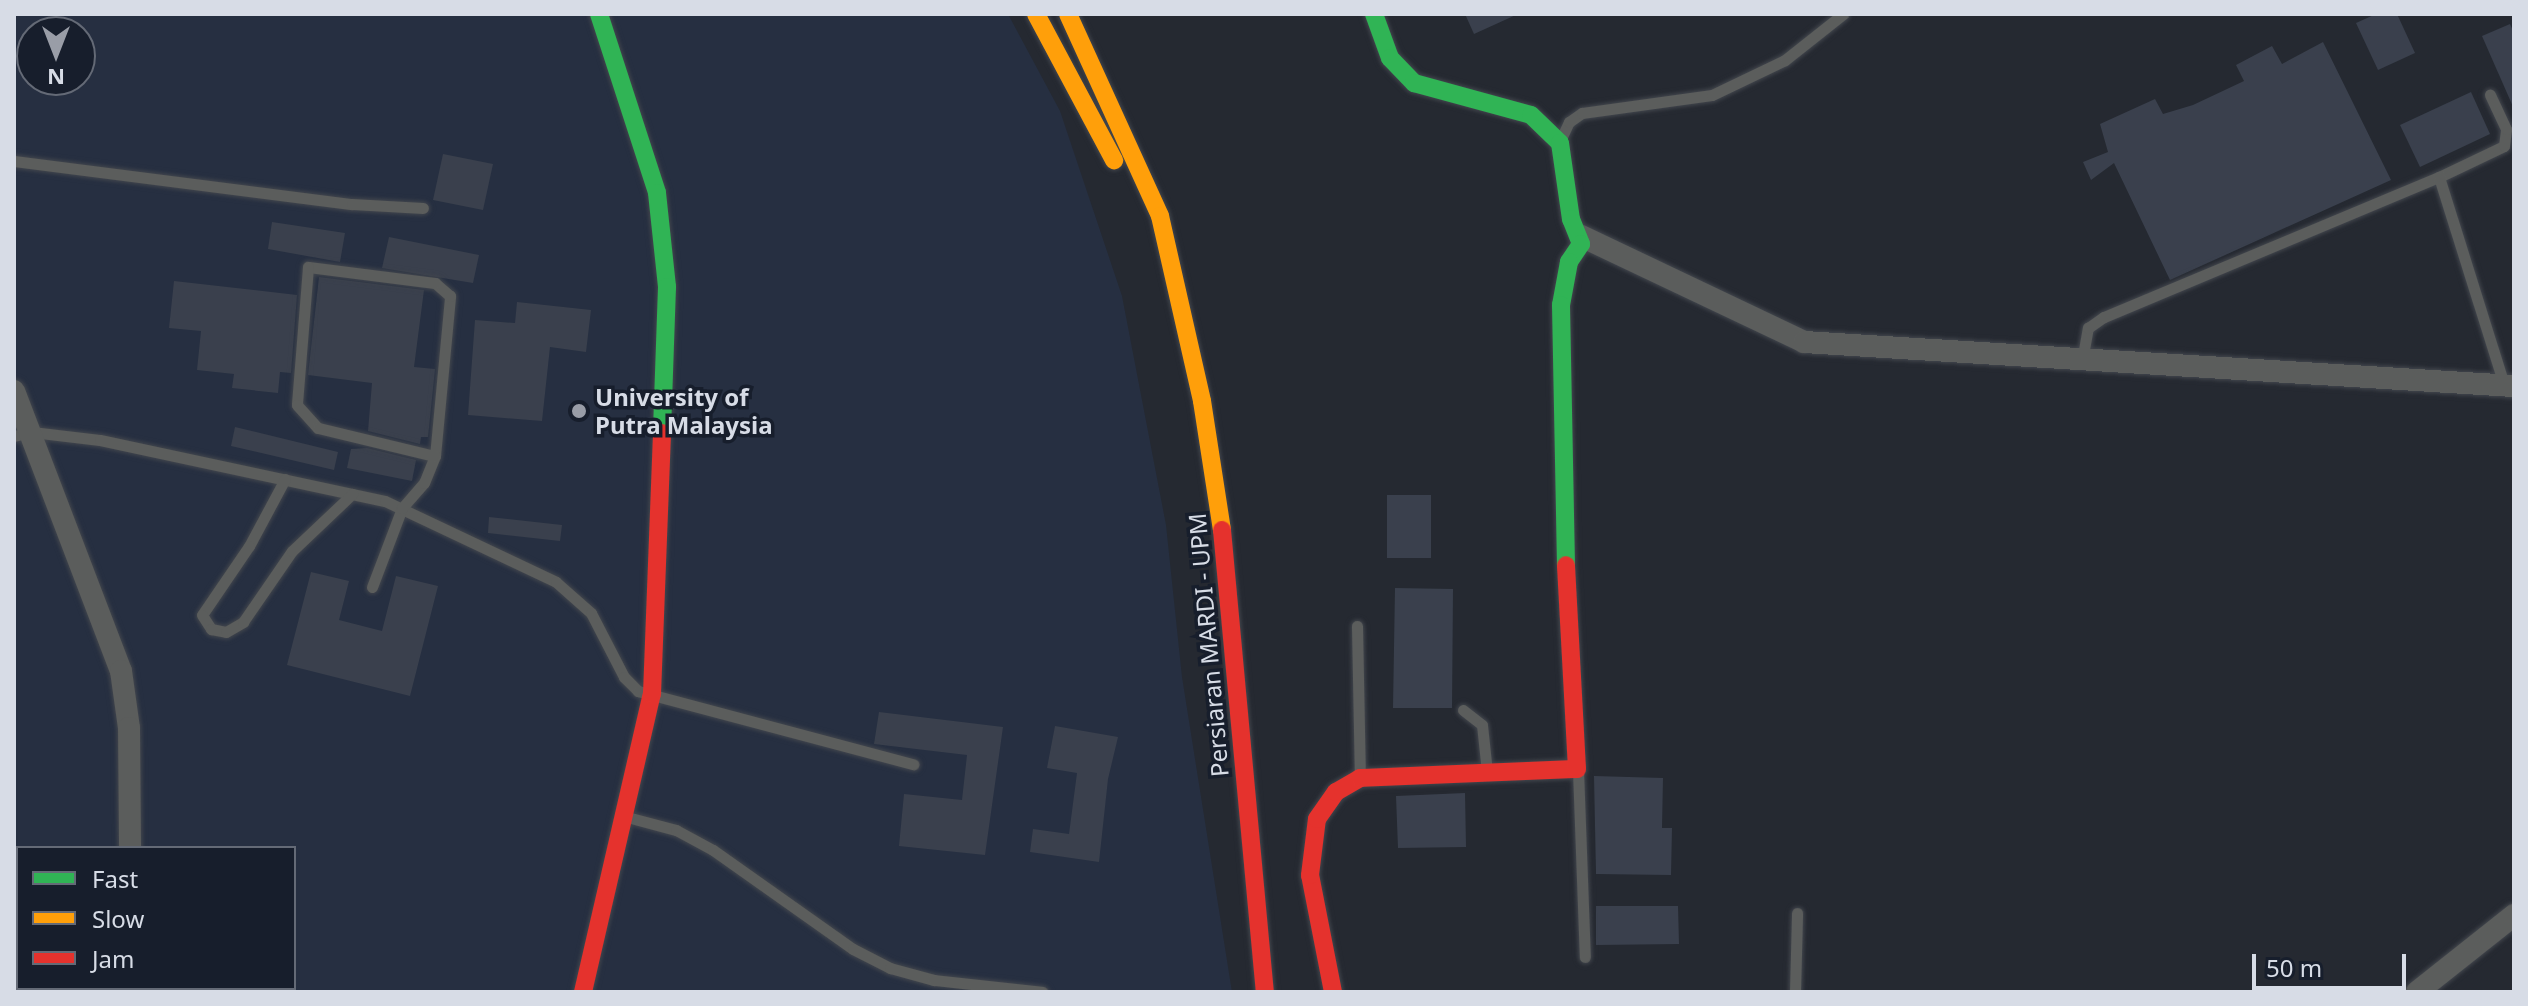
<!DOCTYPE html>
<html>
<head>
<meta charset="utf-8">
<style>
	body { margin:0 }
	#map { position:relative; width:2528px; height:1006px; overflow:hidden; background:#252931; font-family:"Noto Sans",sans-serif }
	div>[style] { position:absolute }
	.built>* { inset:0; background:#262f41 }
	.building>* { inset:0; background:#3a404d }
	.roads { filter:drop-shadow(0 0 2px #42464d) drop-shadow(0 0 2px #42464d) }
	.lane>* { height:11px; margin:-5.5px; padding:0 5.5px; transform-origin:5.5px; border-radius:5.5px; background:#5b5d5c }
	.street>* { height:22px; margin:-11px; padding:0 11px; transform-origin:11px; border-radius:11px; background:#5b5d5c }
	.fast>* { height:18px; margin:-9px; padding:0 9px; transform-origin:9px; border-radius:9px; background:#30b455 }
	.slow>* { height:18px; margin:-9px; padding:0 9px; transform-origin:9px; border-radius:9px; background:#ff9f0a }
	.jam>* { height:18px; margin:-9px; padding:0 9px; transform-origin:9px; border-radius:9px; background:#e5322d }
	.dots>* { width:22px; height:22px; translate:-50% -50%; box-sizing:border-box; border:4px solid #171e2c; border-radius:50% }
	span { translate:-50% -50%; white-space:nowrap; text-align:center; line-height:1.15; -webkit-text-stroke:7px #171e2c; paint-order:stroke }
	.poi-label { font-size:24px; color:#d7dce6; font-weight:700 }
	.left { translate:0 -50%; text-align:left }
	.street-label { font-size:24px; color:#d7dce6 }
	.frame { position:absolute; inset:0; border:16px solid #d7dce6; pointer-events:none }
	.legend { position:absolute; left:16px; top:846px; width:280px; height:144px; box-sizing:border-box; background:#171e2c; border:2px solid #646a76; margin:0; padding:10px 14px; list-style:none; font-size:24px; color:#d7dce6 }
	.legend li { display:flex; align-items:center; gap:16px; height:40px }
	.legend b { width:40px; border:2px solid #646a76 }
	.north { position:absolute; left:16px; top:16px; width:80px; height:80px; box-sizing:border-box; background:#171e2c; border:2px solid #646a76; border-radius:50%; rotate:180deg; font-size:22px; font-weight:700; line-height:32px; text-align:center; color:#d7dce6 }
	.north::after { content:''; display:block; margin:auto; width:28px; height:36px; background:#999da7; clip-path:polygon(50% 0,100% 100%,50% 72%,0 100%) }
	.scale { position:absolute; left:2252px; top:954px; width:154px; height:36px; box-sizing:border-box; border:4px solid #d7dce6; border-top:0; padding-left:10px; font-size:24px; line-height:28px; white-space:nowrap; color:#d7dce6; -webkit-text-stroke:6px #171e2c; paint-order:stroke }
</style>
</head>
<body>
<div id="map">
	<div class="built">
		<i style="clip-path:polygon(evenodd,14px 14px,1008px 14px,1060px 111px,1122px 296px,1166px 525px,1182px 677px,1232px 992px,14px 992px,14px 14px,32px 32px,80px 32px,80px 80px,32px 80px,32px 32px,14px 14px,18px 848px,294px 848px,294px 988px,18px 988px,18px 848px)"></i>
	</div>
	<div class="building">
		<i style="clip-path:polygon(1465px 14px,1518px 14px,1474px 34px)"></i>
		<i style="clip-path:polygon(2376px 14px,2397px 14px,2415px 53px,2378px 70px,2356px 23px)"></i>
		<i style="clip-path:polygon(2510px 24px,2514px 33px,2514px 109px,2482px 36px)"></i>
		<i style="clip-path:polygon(2323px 42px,2391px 180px,2170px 280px,2114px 163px,2091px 180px,2083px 162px,2108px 152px,2100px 124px,2155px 99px,2163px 114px,2193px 105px,2244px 81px,2236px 65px,2272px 46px,2282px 64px)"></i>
		<i style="clip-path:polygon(2471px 92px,2490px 134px,2420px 167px,2400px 125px)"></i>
		<i style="clip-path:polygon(443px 154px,493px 164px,483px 210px,433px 200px)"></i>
		<i style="clip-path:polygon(272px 222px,345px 233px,340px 262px,268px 249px)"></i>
		<i style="clip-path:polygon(389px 237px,479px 255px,473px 283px,382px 268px)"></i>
		<i style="clip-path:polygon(319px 277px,424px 290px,414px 367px,435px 369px,428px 437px,421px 437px,420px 444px,368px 431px,372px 383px,308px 375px)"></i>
		<i style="clip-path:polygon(174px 281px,297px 295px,291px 373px,280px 372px,278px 393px,232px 388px,234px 374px,197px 370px,201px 331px,169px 328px)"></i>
		<i style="clip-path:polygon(517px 302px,591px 310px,586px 352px,550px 347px,542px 421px,468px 415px,475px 320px,515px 323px)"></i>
		<i style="clip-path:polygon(235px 427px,338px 452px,334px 470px,231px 446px)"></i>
		<i style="clip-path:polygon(367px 448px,416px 460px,412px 481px,347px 468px,351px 449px)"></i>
		<i style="clip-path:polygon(1387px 495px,1431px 495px,1431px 558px,1387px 558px)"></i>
		<i style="clip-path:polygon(489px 517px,562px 525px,560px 541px,488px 533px)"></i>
		<i style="clip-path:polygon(311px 572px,349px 581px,339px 620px,382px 631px,396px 576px,438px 586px,410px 696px,287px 665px)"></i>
		<i style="clip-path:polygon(1395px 588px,1453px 589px,1452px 708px,1393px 708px)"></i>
		<i style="clip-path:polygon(879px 712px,1003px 727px,985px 855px,899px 846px,904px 794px,962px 800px,967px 755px,874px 744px)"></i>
		<i style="clip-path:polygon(1055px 726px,1118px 737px,1108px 779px,1099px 862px,1030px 852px,1033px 829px,1069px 834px,1077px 773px,1047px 768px)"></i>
		<i style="clip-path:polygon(1594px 776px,1663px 778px,1662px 828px,1672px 828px,1671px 875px,1596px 874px)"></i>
		<i style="clip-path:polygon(1465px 793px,1466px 847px,1398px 848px,1396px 796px)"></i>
		<i style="clip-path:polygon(1596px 906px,1678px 906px,1679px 944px,1596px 945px)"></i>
	</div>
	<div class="roads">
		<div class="lane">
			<i style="left:1560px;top:141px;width:21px;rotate:-65deg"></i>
			<i style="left:1569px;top:122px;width:16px;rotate:-35deg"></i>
			<i style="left:1582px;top:113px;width:131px;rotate:-7.9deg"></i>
			<i style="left:1712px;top:95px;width:81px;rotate:-25.6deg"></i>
			<i style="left:1785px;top:60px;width:74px;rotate:-38.4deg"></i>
			<i style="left:14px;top:161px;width:341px;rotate:7.3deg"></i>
			<i style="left:352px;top:204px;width:71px;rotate:3.2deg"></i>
			<i style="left:2439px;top:177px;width:72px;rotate:-25.5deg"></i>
			<i style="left:2504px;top:146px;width:17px;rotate:-83deg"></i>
			<i style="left:2506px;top:129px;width:38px;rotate:-115deg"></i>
			<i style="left:2082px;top:361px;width:34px;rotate:-80deg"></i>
			<i style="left:2088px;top:328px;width:19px;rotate:-35deg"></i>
			<i style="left:2104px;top:317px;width:363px;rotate:-22.7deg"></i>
			<i style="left:2439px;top:177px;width:218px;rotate:72.6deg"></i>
			<i style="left:14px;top:436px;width:18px;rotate:-13deg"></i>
			<i style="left:32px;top:432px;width:68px;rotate:6.7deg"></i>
			<i style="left:100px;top:440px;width:291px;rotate:12.1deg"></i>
			<i style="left:385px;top:501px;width:189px;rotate:25.3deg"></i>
			<i style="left:556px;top:582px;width:47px;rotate:41.5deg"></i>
			<i style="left:591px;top:613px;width:72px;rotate:62.7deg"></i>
			<i style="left:624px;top:677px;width:20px;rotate:45deg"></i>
			<i style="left:638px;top:691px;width:285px;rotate:14.9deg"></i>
			<i style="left:285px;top:479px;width:76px;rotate:118.2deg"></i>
			<i style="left:249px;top:546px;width:83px;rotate:124.3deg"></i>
			<i style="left:202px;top:615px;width:17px;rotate:57deg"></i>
			<i style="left:211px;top:629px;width:15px;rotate:11deg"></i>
			<i style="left:226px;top:632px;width:20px;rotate:-30deg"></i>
			<i style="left:243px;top:622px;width:86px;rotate:-55.4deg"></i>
			<i style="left:292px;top:551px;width:83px;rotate:-43.5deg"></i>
			<i style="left:372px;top:587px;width:85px;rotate:-69.2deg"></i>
			<i style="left:402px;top:508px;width:33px;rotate:-49deg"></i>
			<i style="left:424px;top:483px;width:29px;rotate:-68deg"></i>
			<i style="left:435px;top:456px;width:161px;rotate:-84.6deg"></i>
			<i style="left:450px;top:296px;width:20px;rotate:-139deg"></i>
			<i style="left:435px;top:283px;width:128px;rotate:-172.8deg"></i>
			<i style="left:308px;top:267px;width:138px;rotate:94.6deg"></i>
			<i style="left:297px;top:405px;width:31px;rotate:48deg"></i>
			<i style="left:318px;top:428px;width:120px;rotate:13.5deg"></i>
			<i style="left:1357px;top:626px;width:151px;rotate:88.9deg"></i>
			<i style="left:1463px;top:710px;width:24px;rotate:38deg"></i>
			<i style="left:1482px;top:725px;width:47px;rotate:83.9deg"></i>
			<i style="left:1578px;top:770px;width:187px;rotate:87.9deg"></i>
			<i style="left:627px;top:817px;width:51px;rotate:14.9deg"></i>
			<i style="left:676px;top:830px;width:42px;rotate:28.4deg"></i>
			<i style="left:713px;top:850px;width:171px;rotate:35.3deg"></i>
			<i style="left:853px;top:949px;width:42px;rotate:27.2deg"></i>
			<i style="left:890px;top:968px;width:46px;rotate:15.3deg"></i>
			<i style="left:934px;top:980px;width:109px;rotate:6.3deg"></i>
			<i style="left:1795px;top:992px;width:79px;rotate:-88.5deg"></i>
		</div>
		<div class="street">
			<i style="left:1581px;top:236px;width:247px;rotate:25.4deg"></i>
			<i style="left:1804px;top:342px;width:711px;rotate:3.55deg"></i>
			<i style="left:14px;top:391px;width:300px;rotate:69.1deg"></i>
			<i style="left:121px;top:671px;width:58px;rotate:82deg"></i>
			<i style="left:129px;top:728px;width:120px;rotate:89.5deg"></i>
			<i style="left:131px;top:988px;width:4px;rotate:90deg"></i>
			<i style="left:2417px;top:992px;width:124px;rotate:-38.4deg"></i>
		</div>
		<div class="fast">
			<i style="left:599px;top:14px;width:188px;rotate:72deg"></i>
			<i style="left:657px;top:193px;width:95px;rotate:83.9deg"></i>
			<i style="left:667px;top:287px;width:146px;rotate:92deg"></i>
			<i style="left:1374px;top:14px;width:47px;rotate:70deg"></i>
			<i style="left:1390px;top:58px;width:35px;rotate:46deg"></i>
			<i style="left:1414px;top:83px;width:121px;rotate:15.3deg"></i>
			<i style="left:1531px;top:115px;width:40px;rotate:44deg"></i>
			<i style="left:1560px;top:143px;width:77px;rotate:81.8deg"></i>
			<i style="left:1571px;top:219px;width:27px;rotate:68deg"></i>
			<i style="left:1581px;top:244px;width:22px;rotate:124deg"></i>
			<i style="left:1569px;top:262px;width:44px;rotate:100.5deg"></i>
			<i style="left:1561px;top:305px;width:260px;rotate:88.9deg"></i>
		</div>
		<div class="slow">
			<i style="left:1036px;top:14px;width:166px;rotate:61.9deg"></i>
			<i style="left:1068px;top:14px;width:222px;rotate:65.5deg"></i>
			<i style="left:1160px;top:216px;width:190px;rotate:77.2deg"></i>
			<i style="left:1202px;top:401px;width:131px;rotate:81.2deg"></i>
		</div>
		<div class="jam">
			<i style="left:1222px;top:530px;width:464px;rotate:84.7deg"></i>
			<i style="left:583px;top:992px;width:306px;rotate:-77deg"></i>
			<i style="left:652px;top:694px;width:261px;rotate:-87.8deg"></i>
			<i style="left:1333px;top:992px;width:119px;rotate:-101.1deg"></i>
			<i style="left:1310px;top:875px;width:56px;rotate:-82.9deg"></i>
			<i style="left:1317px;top:819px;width:33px;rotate:-55deg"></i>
			<i style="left:1336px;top:792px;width:28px;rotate:-30deg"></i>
			<i style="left:1360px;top:778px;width:217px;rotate:-2.4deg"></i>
			<i style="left:1577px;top:769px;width:204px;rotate:-93.1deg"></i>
		</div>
	</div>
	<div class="dots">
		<i style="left:579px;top:411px;background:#999da7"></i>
	</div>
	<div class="poi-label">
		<span class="left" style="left:595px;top:411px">University of<br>Putra Malaysia</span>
	</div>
	<div class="street-label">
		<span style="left:1208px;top:645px;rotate:-95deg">Persiaran MARDI - UPM</span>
	</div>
	<div class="frame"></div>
	<ul class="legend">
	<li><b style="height:10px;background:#30b455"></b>Fast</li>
	<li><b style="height:10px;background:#ff9f0a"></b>Slow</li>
	<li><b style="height:10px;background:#e5322d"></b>Jam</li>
	</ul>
	<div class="north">N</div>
	<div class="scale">50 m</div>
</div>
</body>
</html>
